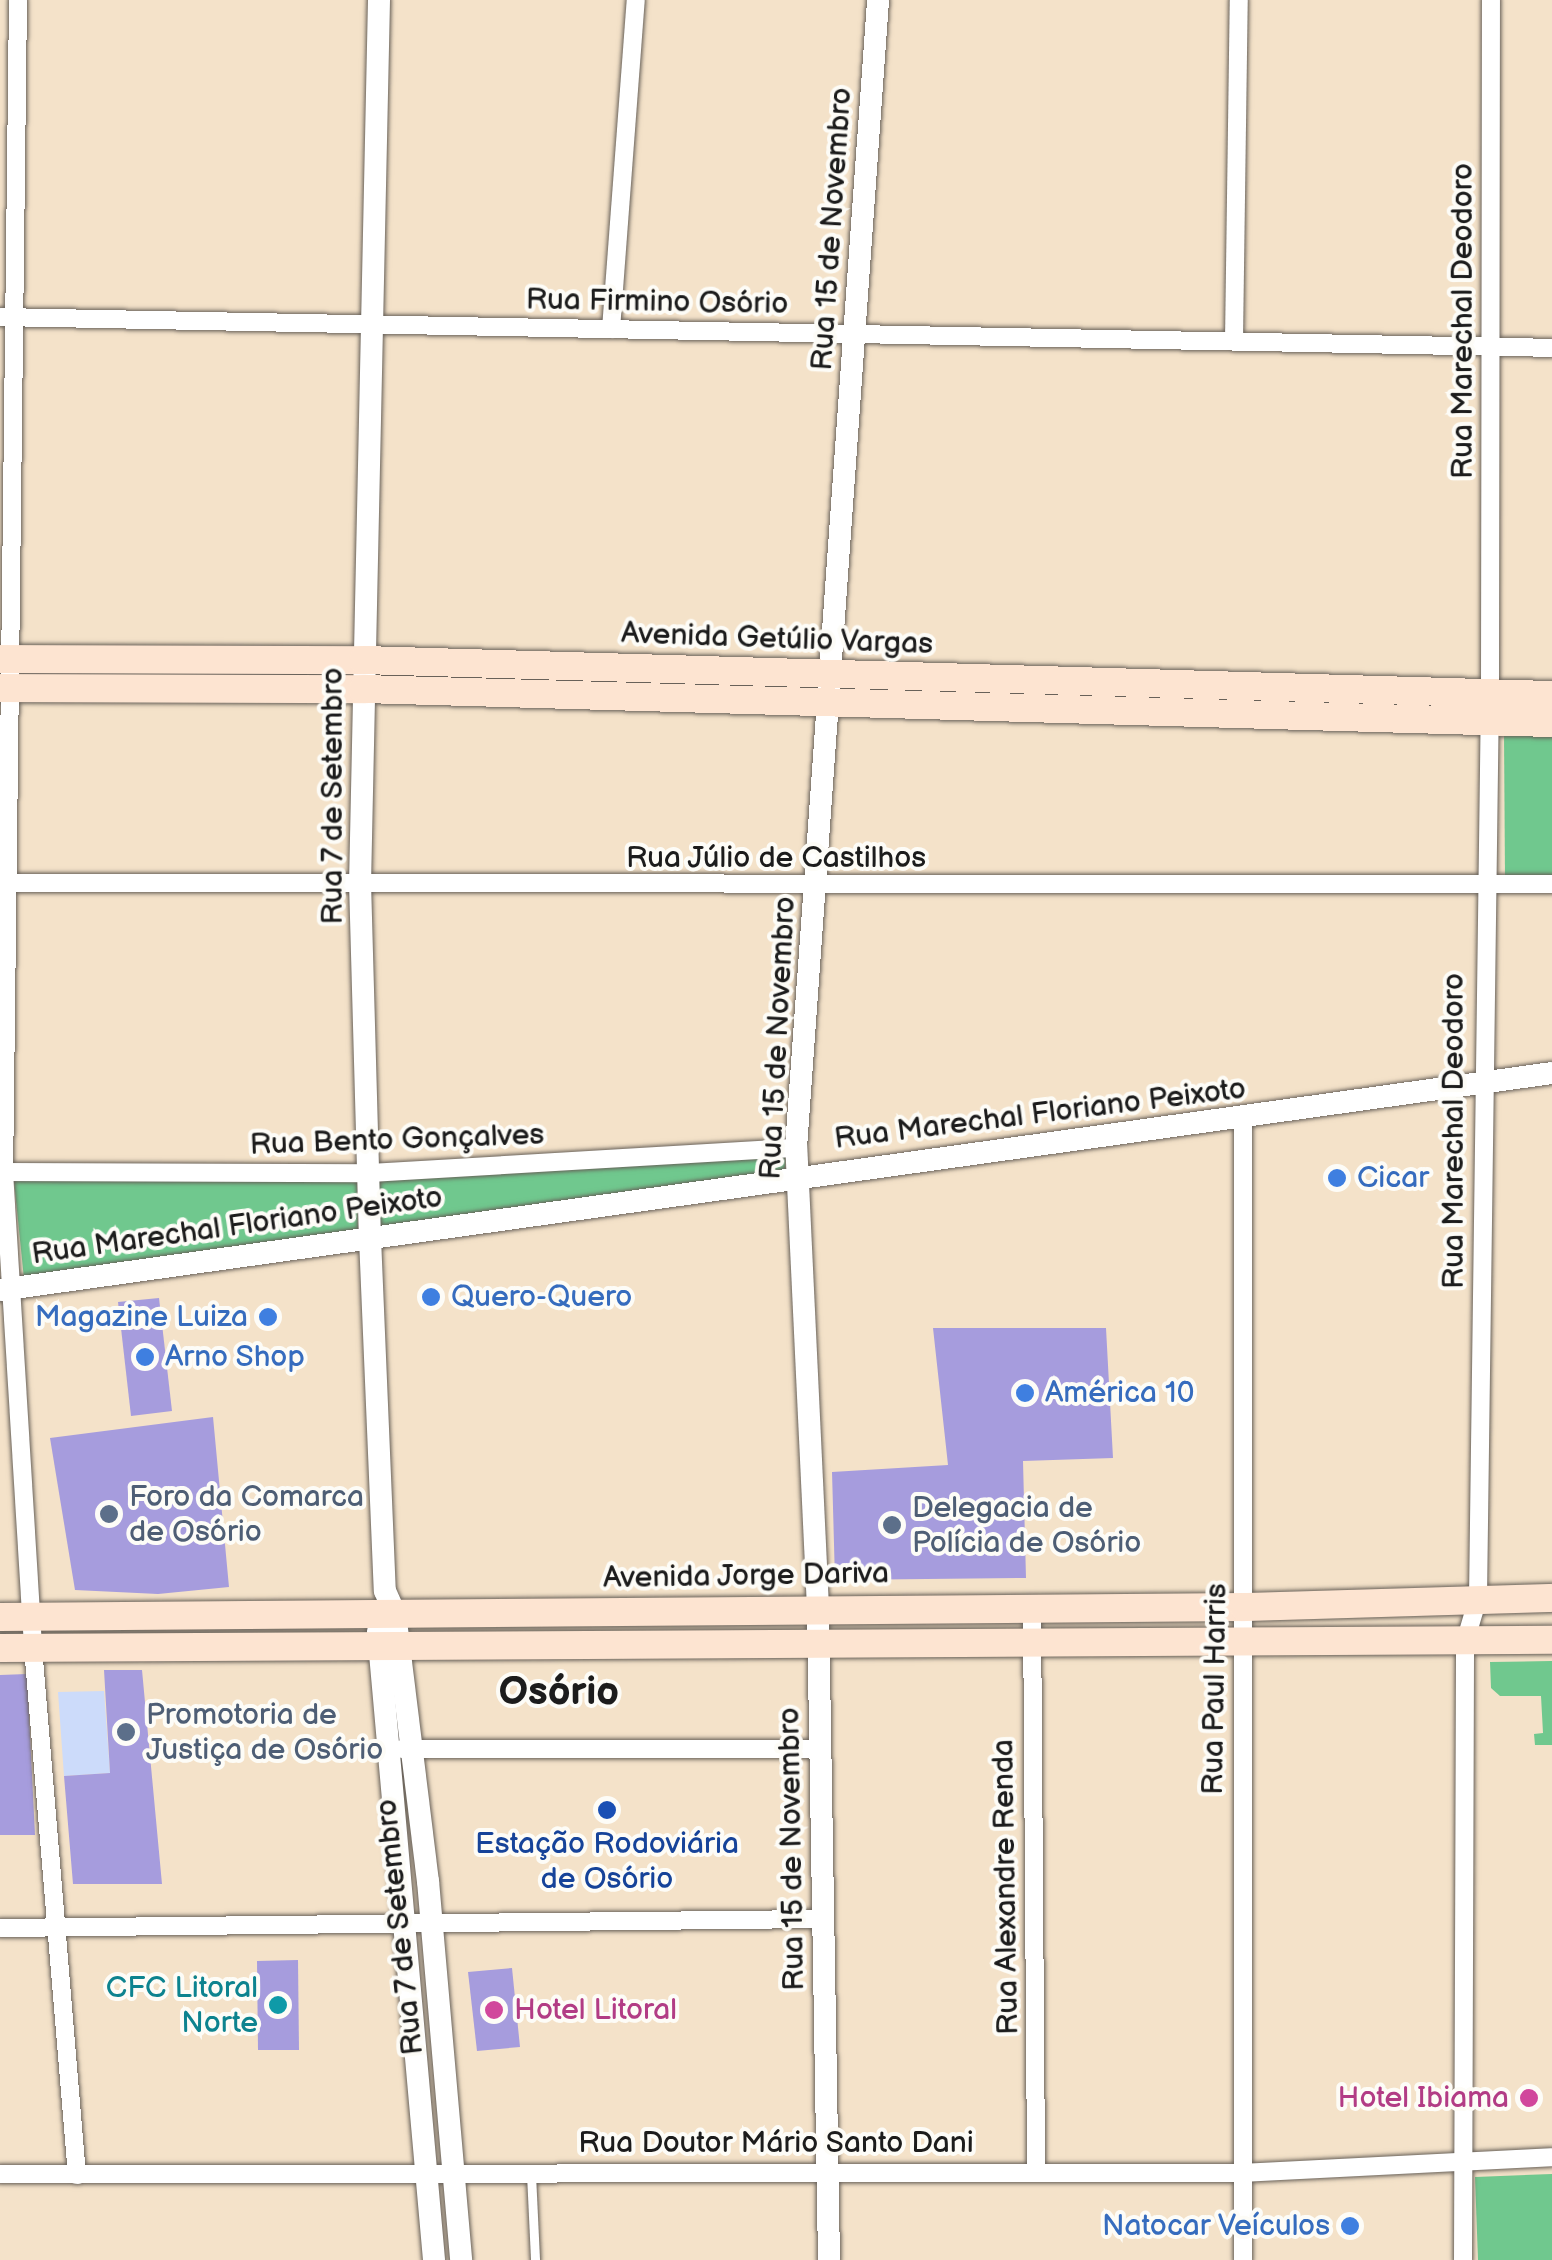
<!DOCTYPE html>
<html>
<head>
<meta charset="utf-8">
<style>
	body { margin:0 }
	#map { position:relative; width:1552px; height:2260px; overflow:hidden; background:#f4e2c9; font-family:"Balsamiq Sans",sans-serif }
	div>[style] { position:absolute }
	.built>* { inset:0; background:#ccdbfa }
	.green>* { inset:0; background:#70c88e }
	.building>* { inset:0; background:#a69cdd }
	.roads { filter:drop-shadow(0 0 2px #686159) drop-shadow(0 0 2px #686159) }
	.service>* { height:9px; margin:-4.5px; padding:0 4.5px; transform-origin:4.5px; border-radius:4.5px; background:#fff }
	.minor>* { height:18px; margin:-9px; padding:0 9px; transform-origin:9px; border-radius:9px; background:#fff }
	.tertiary>* { height:22px; margin:-11px; padding:0 11px; transform-origin:11px; border-radius:11px; background:#fff }
	.secondary>* { height:28px; margin:-14px; padding:0 14px; transform-origin:14px; border-radius:14px; background:#fde4d1 }
	.dots>* { width:28px; height:28px; translate:-50% -50%; box-sizing:border-box; border:5px solid #fdfcf7; border-radius:50% }
	span { translate:-50% -50%; white-space:nowrap; text-align:center; line-height:1.15; -webkit-text-stroke:8px #fdfcf7; paint-order:stroke }
	.street-label { font-size:30px; color:#1c1c1c }
	.shop-label { font-size:30px; color:#366cbe }
	.left { translate:0 -50%; text-align:left }
	.right { translate:-100% -50%; text-align:right }
	.service-label { font-size:30px; color:#4e5e75 }
	.transit-label { font-size:30px; color:#164399 }
	.culture-label { font-size:30px; color:#0d838f }
	.hotel-label { font-size:30px; color:#b23c85 }
	.district-label { font-size:40px; color:#1c1c1c; font-weight:700 }
</style>
</head>
<body>
<div id="map">
	<div class="built">
		<i style="clip-path:polygon(104px 1691px,110px 1773px,64px 1776px,58px 1692px)"></i>
	</div>
	<div class="green">
		<i style="clip-path:polygon(1504px 733px,1552px 733px,1552px 878px,1505px 878px)"></i>
		<i style="clip-path:polygon(786px 1155px,785px 1170px,376px 1232px,377px 1177px)"></i>
		<i style="clip-path:polygon(357px 1180px,358px 1230px,24px 1279px,14px 1181px)"></i>
		<i style="clip-path:polygon(1552px 1661px,1552px 1745px,1535px 1745px,1534px 1734px,1543px 1733px,1541px 1696px,1500px 1696px,1491px 1688px,1490px 1662px)"></i>
		<i style="clip-path:polygon(1552px 2174px,1552px 2260px,1478px 2260px,1475px 2177px)"></i>
	</div>
	<div class="building">
		<i style="clip-path:polygon(159px 1298px,172px 1411px,131px 1416px,118px 1302px)"></i>
		<i style="clip-path:polygon(933px 1328px,1106px 1328px,1113px 1458px,1023px 1461px,1026px 1578px,835px 1580px,832px 1472px,948px 1465px)"></i>
		<i style="clip-path:polygon(213px 1417px,229px 1587px,158px 1594px,75px 1590px,50px 1438px)"></i>
		<i style="clip-path:polygon(104px 1670px,142px 1670px,162px 1884px,73px 1884px,64px 1776px,110px 1773px)"></i>
		<i style="clip-path:polygon(27px 1674px,35px 1835px,0 1835px,0 1675px)"></i>
		<i style="clip-path:polygon(298px 1960px,299px 2050px,258px 2050px,257px 1961px)"></i>
		<i style="clip-path:polygon(512px 1968px,520px 2047px,477px 2051px,468px 1972px)"></i>
	</div>
	<div class="roads">
		<div class="service">
			<i style="left:531px;top:2174px;width:86px;rotate:87.3deg"></i>
		</div>
		<div class="minor">
			<i style="left:18px;top:0;width:1172px;rotate:90.68deg"></i>
			<i style="left:4px;top:1172px;width:476px;rotate:86.5deg"></i>
			<i style="left:33px;top:1647px;width:530px;rotate:85.24deg"></i>
			<i style="left:0;top:317px;width:1552px;rotate:1.14deg"></i>
			<i style="left:611px;top:329px;width:330px;rotate:-85.7deg"></i>
			<i style="left:1234px;top:340px;width:340px;rotate:-89.2deg"></i>
			<i style="left:0;top:883px;width:1552px;rotate:0.04deg"></i>
			<i style="left:0;top:1172px;width:370px;rotate:0.2deg"></i>
			<i style="left:370px;top:1173px;width:427px;rotate:-3.4deg"></i>
			<i style="left:1032px;top:1606px;width:562px;rotate:89.59deg"></i>
			<i style="left:402px;top:1749px;width:417px"></i>
			<i style="left:0;top:1928px;width:824px;rotate:-0.63deg"></i>
			<i style="left:0;top:2174px;width:1240px;rotate:-0.05deg"></i>
			<i style="left:1240px;top:2173px;width:312px;rotate:-2.9deg"></i>
			<i style="left:1243px;top:2260px;width:1142px;rotate:-90deg"></i>
			<i style="left:1463px;top:2260px;width:618px;rotate:-89.81deg"></i>
			<i style="left:1465px;top:1642px;width:46px;rotate:-73.5deg"></i>
			<i style="left:1478px;top:1598px;width:905px;rotate:-89.24deg"></i>
			<i style="left:1490px;top:693px;width:693px;rotate:-89.92deg"></i>
		</div>
		<div class="tertiary">
			<i style="left:379px;top:0;width:882px;rotate:91.23deg"></i>
			<i style="left:360px;top:882px;width:356px;rotate:88.4deg"></i>
			<i style="left:370px;top:1238px;width:353px;rotate:87.6deg"></i>
			<i style="left:385px;top:1591px;width:24px;rotate:66deg"></i>
			<i style="left:395px;top:1613px;width:270px;rotate:83deg"></i>
			<i style="left:428px;top:1881px;width:380px;rotate:85deg"></i>
			<i style="left:0;top:1290px;width:1567px;rotate:-7.96deg"></i>
			<i style="left:378px;top:1631px;width:631px;rotate:84.91deg"></i>
			<i style="left:829px;top:2260px;width:652px;rotate:-90.97deg"></i>
			<i style="left:818px;top:1608px;width:461px;rotate:-92.7deg"></i>
			<i style="left:796px;top:1148px;width:1151px;rotate:-85.91deg"></i>
		</div>
		<div class="secondary">
			<i style="left:0;top:659px;width:363px;rotate:0.2deg"></i>
			<i style="left:363px;top:660px;width:1190px;rotate:1.69deg"></i>
			<i style="left:0;top:688px;width:363px;rotate:0.2deg"></i>
			<i style="left:363px;top:689px;width:1189px;rotate:1.64deg"></i>
			<i style="left:0;top:1617px;width:1244px;rotate:-0.46deg"></i>
			<i style="left:1244px;top:1607px;width:308px;rotate:-1.7deg"></i>
			<i style="left:0;top:1648px;width:1552px;rotate:-0.3deg"></i>
		</div>
	</div>
	<div class="dots">
		<i style="left:1337px;top:1178px;background:#3f7fe0"></i>
		<i style="left:431px;top:1297px;background:#3f7fe0"></i>
		<i style="left:268px;top:1317px;background:#3f7fe0"></i>
		<i style="left:145px;top:1357px;background:#3f7fe0"></i>
		<i style="left:1025px;top:1393px;background:#3f7fe0"></i>
		<i style="left:109px;top:1514px;background:#5c6f8a"></i>
		<i style="left:892px;top:1525px;background:#5c6f8a"></i>
		<i style="left:126px;top:1732px;background:#5c6f8a"></i>
		<i style="left:607px;top:1810px;background:#1a4fb4"></i>
		<i style="left:278px;top:2005px;background:#0f9aa8"></i>
		<i style="left:494px;top:2010px;background:#d1479c"></i>
		<i style="left:1529px;top:2098px;background:#d1479c"></i>
		<i style="left:1350px;top:2226px;background:#3f7fe0"></i>
	</div>
	<div class="street-label">
		<span style="left:832px;top:229px;rotate:-86deg">Rua 15 de Novembro</span>
		<span style="left:657px;top:302px;rotate:1deg">Rua Firmino Osório</span>
		<span style="left:1463px;top:321px;rotate:-90deg">Rua Marechal Deodoro</span>
		<span style="left:777px;top:639px;rotate:2deg">Avenida Getúlio Vargas</span>
		<span style="left:333px;top:796px;rotate:-90deg">Rua 7 de Setembro</span>
		<span style="left:776px;top:858px">Rua Júlio de Castilhos</span>
		<span style="left:778px;top:1038px;rotate:-87deg">Rua 15 de Novembro</span>
		<span style="left:1040px;top:1114px;rotate:-7deg">Rua Marechal Floriano Peixoto</span>
		<span style="left:1454px;top:1131px;rotate:-90deg">Rua Marechal Deodoro</span>
		<span style="left:397px;top:1140px;rotate:-2deg">Rua Bento Gonçalves</span>
		<span style="left:237px;top:1226px;rotate:-8deg">Rua Marechal Floriano Peixoto</span>
		<span style="left:746px;top:1576px;rotate:-1deg">Avenida Jorge Dariva</span>
		<span style="left:1215px;top:1689px;rotate:-89deg">Rua Paul Harris</span>
		<span style="left:792px;top:1849px;rotate:-91deg">Rua 15 de Novembro</span>
		<span style="left:1006px;top:1887px;rotate:-91deg">Rua Alexandre Renda</span>
		<span style="left:400px;top:1927px;rotate:-96deg">Rua 7 de Setembro</span>
		<span style="left:776px;top:2143px">Rua Doutor Mário Santo Dani</span>
	</div>
	<div class="shop-label">
		<span class="left" style="left:1357px;top:1178px">Cicar</span>
		<span class="left" style="left:451px;top:1297px">Quero-Quero</span>
		<span class="right" style="left:248px;top:1317px">Magazine Luiza</span>
		<span class="left" style="left:165px;top:1357px">Arno Shop</span>
		<span class="left" style="left:1045px;top:1393px">América 10</span>
		<span class="right" style="left:1330px;top:2226px">Natocar Veículos</span>
	</div>
	<div class="service-label">
		<span class="left" style="left:129px;top:1514px">Foro da Comarca<br>de Osório</span>
		<span class="left" style="left:912px;top:1525px">Delegacia de<br>Polícia de Osório</span>
		<span class="left" style="left:146px;top:1732px">Promotoria de<br>Justiça de Osório</span>
	</div>
	<div class="transit-label">
		<span style="left:607px;top:1861px">Estação Rodoviária<br>de Osório</span>
	</div>
	<div class="culture-label">
		<span class="right" style="left:258px;top:2005px">CFC Litoral<br>Norte</span>
	</div>
	<div class="hotel-label">
		<span class="left" style="left:514px;top:2010px">Hotel Litoral</span>
		<span class="right" style="left:1509px;top:2098px">Hotel Ibiama</span>
	</div>
	<div class="district-label">
		<span style="left:559px;top:1692px">Osório</span>
	</div>
</div>
</body>
</html>
